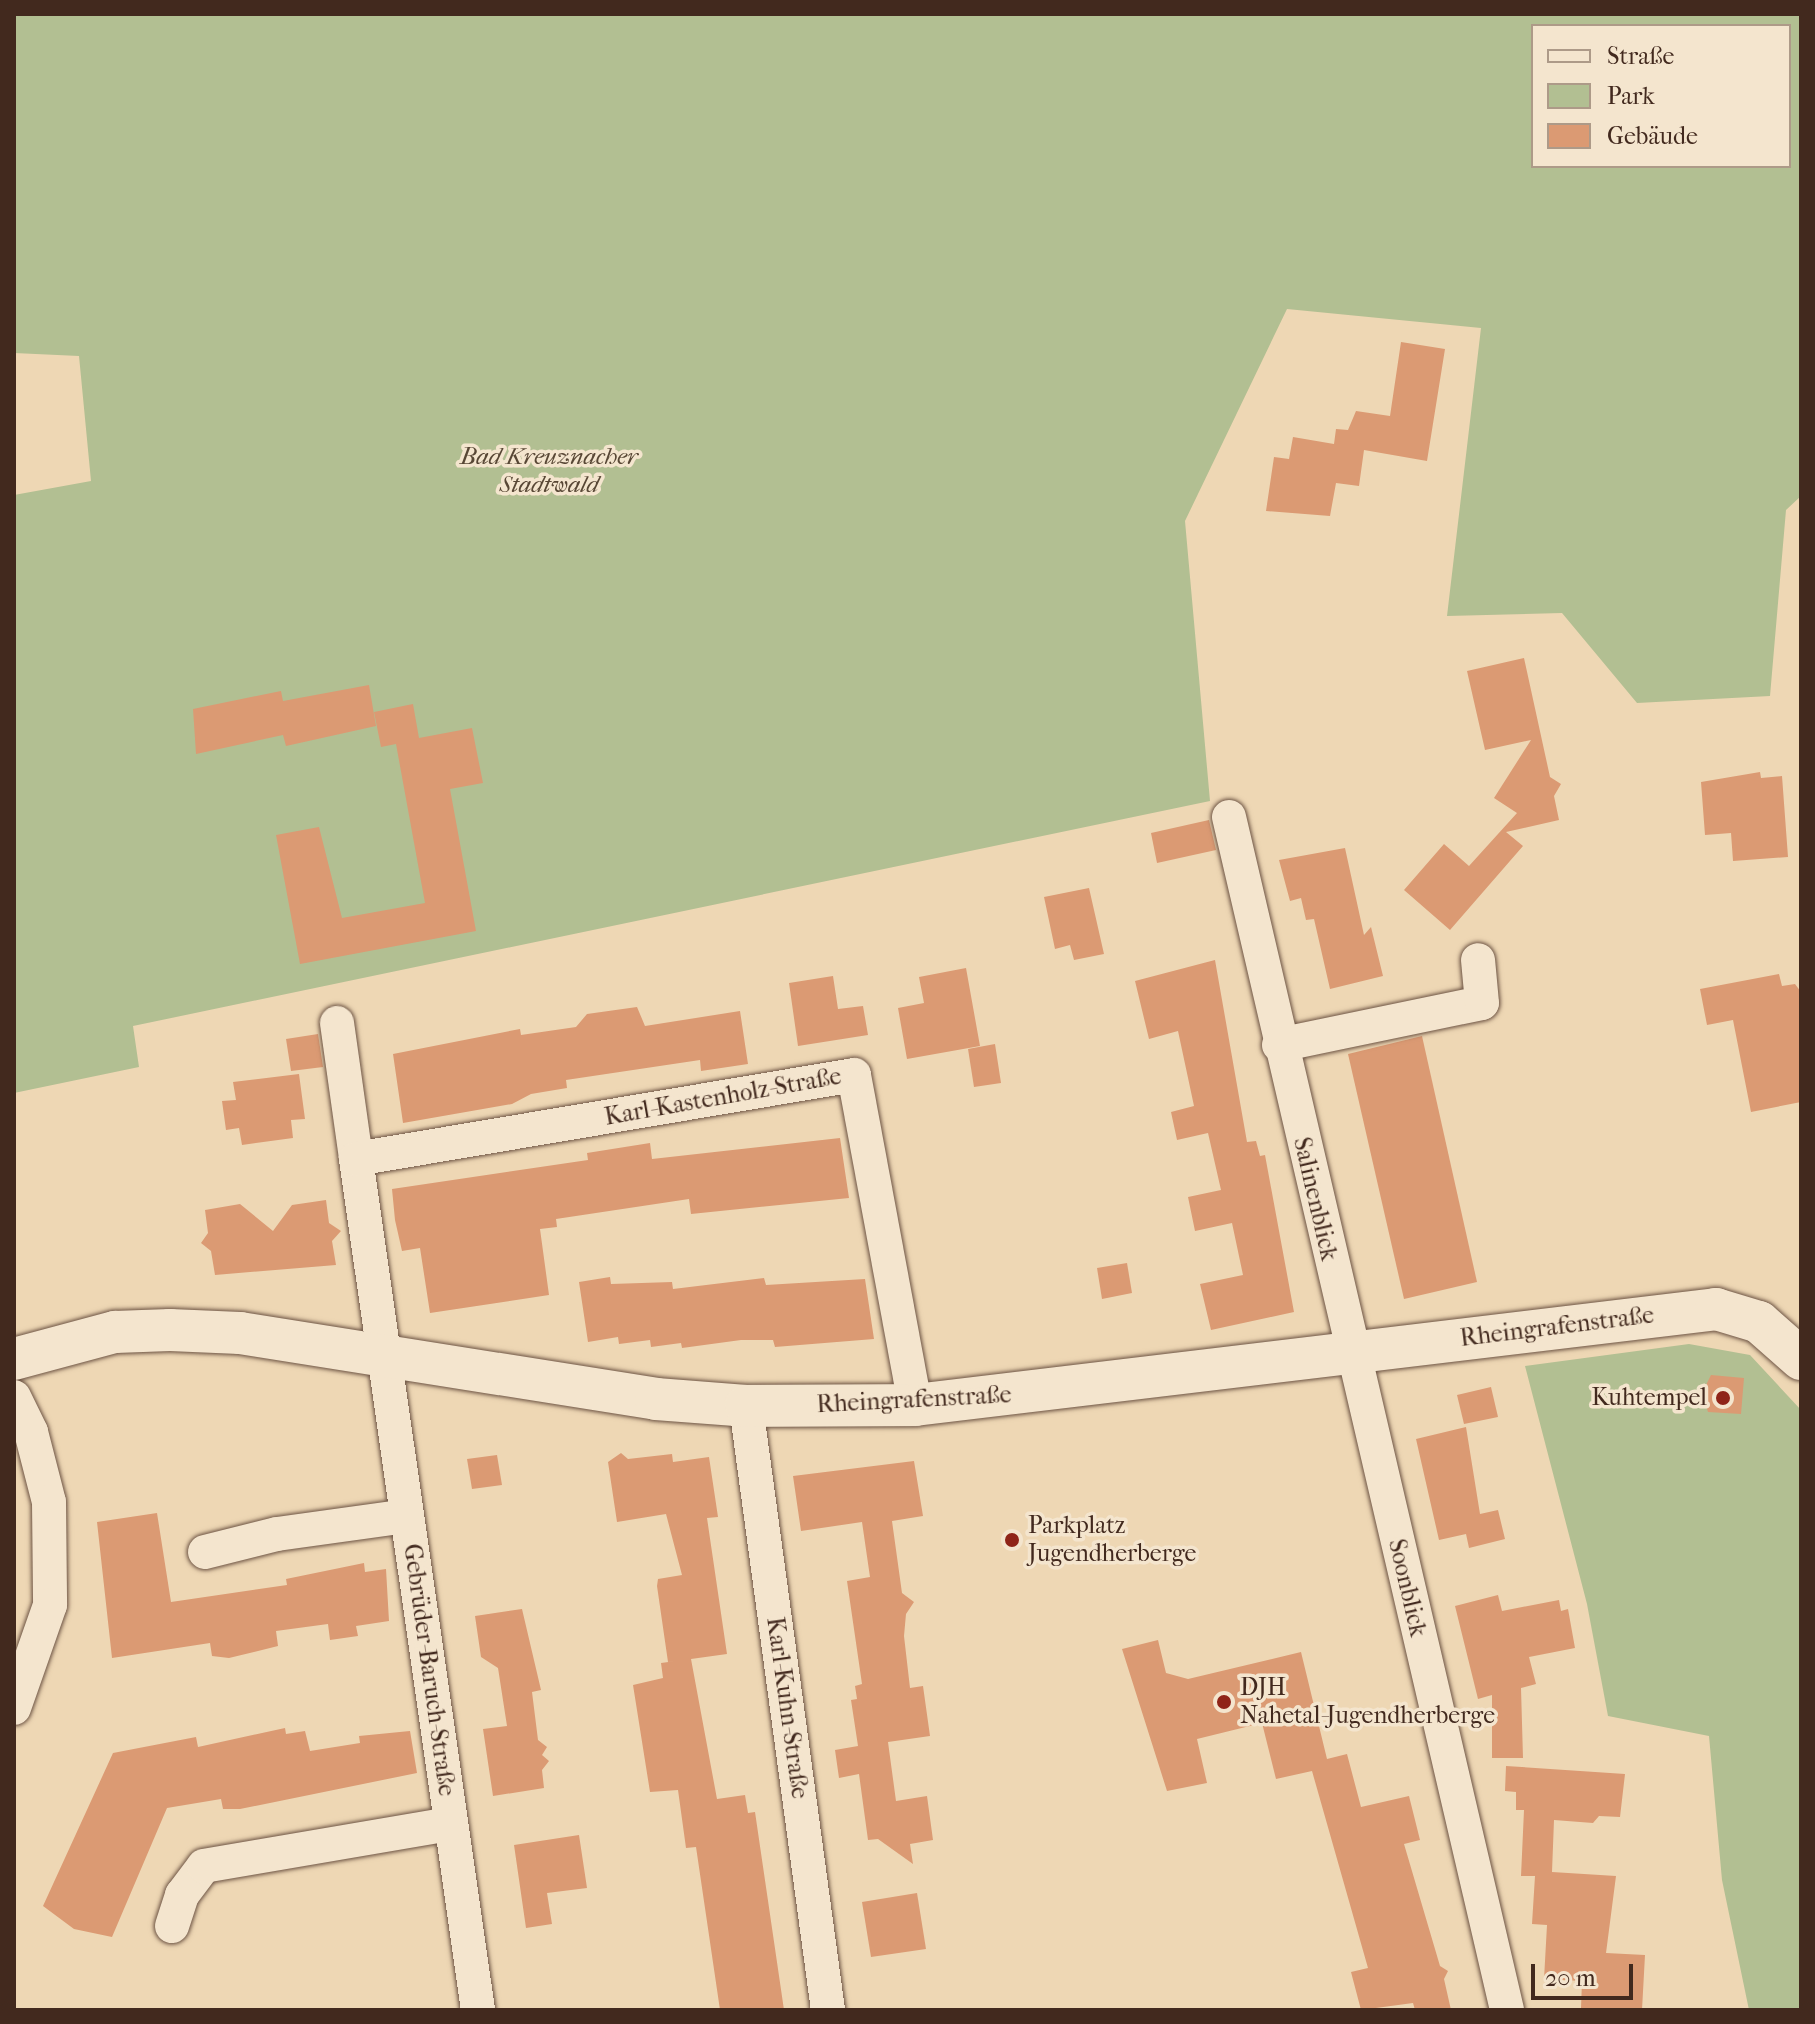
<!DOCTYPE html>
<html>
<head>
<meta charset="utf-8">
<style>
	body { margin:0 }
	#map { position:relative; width:1815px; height:2024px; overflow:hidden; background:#eed7b4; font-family:"IM FELL French Canon",serif }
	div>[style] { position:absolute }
	.green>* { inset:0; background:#b2bf92 }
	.building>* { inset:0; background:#db9a73 }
	.roads { filter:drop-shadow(0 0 2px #6d5444) drop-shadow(0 0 2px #6d5444) }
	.minor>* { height:34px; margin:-17px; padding:0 17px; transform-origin:17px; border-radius:17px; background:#f4e5ce }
	.tertiary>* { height:42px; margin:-21px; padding:0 21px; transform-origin:21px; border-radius:21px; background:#f4e5ce }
	.dots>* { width:22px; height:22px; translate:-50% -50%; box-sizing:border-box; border:4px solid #f4e5ce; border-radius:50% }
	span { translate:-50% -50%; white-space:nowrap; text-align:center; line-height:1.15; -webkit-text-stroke:7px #f4e5ce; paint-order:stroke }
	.park-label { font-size:24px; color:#584735; font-style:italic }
	.street-label { font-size:24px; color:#42291e }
	.poi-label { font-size:24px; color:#42291e }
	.right { translate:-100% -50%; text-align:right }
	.left { translate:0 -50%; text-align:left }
	.frame { position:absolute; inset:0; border:16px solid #42291e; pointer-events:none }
	.legend { position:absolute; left:1531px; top:24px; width:260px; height:144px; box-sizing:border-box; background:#f4e5ce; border:2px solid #ad9a88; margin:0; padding:10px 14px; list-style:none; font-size:24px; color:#42291e }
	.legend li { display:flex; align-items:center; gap:16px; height:40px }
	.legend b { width:40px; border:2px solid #ad9a88 }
	.scale { position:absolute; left:1531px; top:1964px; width:102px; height:36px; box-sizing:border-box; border:4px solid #42291e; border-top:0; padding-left:10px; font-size:24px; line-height:28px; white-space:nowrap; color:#42291e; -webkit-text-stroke:6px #f4e5ce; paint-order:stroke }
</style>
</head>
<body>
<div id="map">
	<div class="green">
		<i style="clip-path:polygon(evenodd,14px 14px,1801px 14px,1801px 496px,1786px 510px,1770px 696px,1637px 703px,1562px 613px,1447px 616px,1481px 328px,1287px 309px,1185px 521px,1210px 801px,133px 1026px,139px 1067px,14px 1093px,14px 495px,91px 481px,79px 356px,14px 353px,14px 14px,1533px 26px,1789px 26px,1789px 166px,1533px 166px,1533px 26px)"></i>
		<i style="clip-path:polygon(1689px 1344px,1750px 1355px,1801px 1410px,1801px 2010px,1749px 2010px,1722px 1880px,1709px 1736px,1608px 1716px,1587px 1604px,1525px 1366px)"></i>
	</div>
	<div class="building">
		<i style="clip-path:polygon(1401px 342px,1445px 349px,1427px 461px,1364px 450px,1359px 486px,1336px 483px,1330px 516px,1266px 511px,1274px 457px,1289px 459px,1293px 437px,1334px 444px,1336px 429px,1348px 430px,1356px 411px,1390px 416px)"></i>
		<i style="clip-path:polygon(1524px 658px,1550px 777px,1561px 784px,1554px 796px,1559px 820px,1506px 832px,1523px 846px,1450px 930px,1404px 890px,1444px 844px,1469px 866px,1517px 813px,1494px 798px,1531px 740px,1485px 750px,1467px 671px)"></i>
		<i style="clip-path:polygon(369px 685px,376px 726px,286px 746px,283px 735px,196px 754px,193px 709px,281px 691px,283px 701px)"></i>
		<i style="clip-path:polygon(413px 704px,419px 738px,472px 728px,483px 783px,450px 789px,476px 931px,300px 964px,276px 835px,319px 827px,342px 918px,425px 903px,396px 744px,381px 747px,374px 712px)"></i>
		<i style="clip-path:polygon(1760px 772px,1761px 778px,1782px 776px,1788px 857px,1733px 861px,1731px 833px,1705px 835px,1701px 782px)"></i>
		<i style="clip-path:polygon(1209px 820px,1216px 850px,1157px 863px,1151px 833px)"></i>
		<i style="clip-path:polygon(1345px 848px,1364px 935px,1371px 927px,1383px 976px,1330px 989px,1314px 919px,1306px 920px,1301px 898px,1290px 901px,1279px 860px)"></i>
		<i style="clip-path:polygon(1089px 888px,1104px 954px,1074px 960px,1070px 945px,1055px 949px,1044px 897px)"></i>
		<i style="clip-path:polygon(1215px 960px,1247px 1142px,1256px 1141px,1260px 1156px,1265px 1155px,1294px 1312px,1211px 1330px,1200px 1284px,1243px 1275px,1232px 1223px,1195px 1231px,1188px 1197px,1221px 1190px,1208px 1133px,1177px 1140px,1171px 1112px,1194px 1106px,1178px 1031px,1149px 1039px,1135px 981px)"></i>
		<i style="clip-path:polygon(966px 968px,980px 1046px,907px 1059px,898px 1008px,924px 1003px,919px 977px)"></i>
		<i style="clip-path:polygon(1779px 974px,1782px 986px,1795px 984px,1801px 992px,1801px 1102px,1751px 1112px,1733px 1020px,1707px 1025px,1700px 989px)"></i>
		<i style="clip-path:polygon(833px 976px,838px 1009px,863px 1006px,868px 1035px,798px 1046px,789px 983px)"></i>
		<i style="clip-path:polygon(637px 1007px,645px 1026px,740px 1011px,748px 1064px,701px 1071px,700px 1060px,566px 1080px,567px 1088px,531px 1094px,512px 1104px,403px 1123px,393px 1054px,520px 1029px,521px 1035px,576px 1027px,587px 1014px)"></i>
		<i style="clip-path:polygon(318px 1034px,323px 1067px,291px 1071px,286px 1039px)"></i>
		<i style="clip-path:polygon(1422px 1036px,1477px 1282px,1404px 1299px,1348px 1054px)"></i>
		<i style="clip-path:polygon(995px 1044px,1001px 1083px,974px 1087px,968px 1049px)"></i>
		<i style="clip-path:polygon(299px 1074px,305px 1119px,291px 1120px,293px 1138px,242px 1145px,239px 1128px,226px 1130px,222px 1101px,236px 1100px,233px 1082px)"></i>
		<i style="clip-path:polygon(840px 1138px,849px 1198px,691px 1214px,689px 1199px,556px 1219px,557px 1227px,540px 1229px,549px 1295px,430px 1313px,420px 1248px,402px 1251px,395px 1220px,392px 1189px,588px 1160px,587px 1153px,650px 1143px,652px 1159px)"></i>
		<i style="clip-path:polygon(326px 1200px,329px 1223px,341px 1231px,332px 1241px,336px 1265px,215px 1275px,211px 1251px,201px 1243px,208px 1233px,205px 1210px,240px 1204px,273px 1231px,292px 1205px)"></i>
		<i style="clip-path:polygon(1127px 1263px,1132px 1293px,1102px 1299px,1097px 1268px)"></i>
		<i style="clip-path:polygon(610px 1277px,611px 1284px,672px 1282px,673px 1289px,764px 1278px,766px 1285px,865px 1279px,874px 1339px,775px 1347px,773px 1340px,741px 1340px,682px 1348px,681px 1343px,651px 1347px,650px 1340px,619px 1344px,618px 1337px,588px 1342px,579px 1282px)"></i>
		<i style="clip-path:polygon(1711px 1375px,1744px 1378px,1741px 1414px,1708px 1412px,1702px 1393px)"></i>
		<i style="clip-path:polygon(1491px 1387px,1498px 1417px,1464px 1424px,1457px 1395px)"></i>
		<i style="clip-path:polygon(1466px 1427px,1480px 1514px,1498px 1510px,1505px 1539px,1469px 1548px,1466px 1534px,1439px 1540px,1416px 1439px)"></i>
		<i style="clip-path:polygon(621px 1453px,628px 1459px,672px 1454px,673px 1462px,709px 1457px,718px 1517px,707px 1518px,727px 1654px,691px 1659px,717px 1799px,745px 1795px,748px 1813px,755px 1812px,784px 2010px,720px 2010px,696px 1847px,686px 1848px,678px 1790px,650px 1792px,633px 1685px,663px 1678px,661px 1663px,676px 1661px,668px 1662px,657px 1586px,658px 1579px,682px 1575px,666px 1514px,617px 1522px,608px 1462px)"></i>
		<i style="clip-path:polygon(497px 1455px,502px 1485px,472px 1489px,467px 1459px)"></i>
		<i style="clip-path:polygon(914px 1461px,923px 1516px,892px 1521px,902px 1593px,914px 1602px,906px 1614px,904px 1636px,910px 1688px,923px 1686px,930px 1736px,888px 1742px,896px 1801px,927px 1796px,933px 1840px,910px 1844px,913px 1864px,878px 1839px,868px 1840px,859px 1774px,839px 1778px,835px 1750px,858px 1746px,851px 1700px,857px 1699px,855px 1686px,862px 1684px,847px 1581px,870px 1577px,862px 1522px,801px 1531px,793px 1476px)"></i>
		<i style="clip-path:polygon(157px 1513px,171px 1602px,287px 1585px,286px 1579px,364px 1563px,365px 1572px,386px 1569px,389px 1621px,356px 1626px,358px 1636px,330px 1640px,328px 1624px,276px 1631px,278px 1646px,229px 1658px,212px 1656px,210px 1643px,112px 1658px,97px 1522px)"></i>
		<i style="clip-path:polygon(1498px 1595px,1502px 1611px,1559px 1600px,1561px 1611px,1568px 1609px,1575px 1648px,1529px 1657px,1536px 1684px,1521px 1688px,1523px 1758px,1492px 1758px,1492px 1695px,1478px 1699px,1455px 1606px)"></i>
		<i style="clip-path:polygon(522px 1609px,541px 1690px,532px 1692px,538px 1740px,547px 1747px,542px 1755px,549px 1761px,542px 1770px,544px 1788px,493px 1796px,483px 1729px,507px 1726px,498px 1668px,481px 1657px,475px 1616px)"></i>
		<i style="clip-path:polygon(1158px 1640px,1166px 1673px,1188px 1679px,1301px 1652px,1327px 1759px,1347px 1754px,1361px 1807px,1409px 1796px,1420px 1840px,1404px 1844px,1440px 1966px,1448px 1971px,1444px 1979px,1451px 2010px,1415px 2010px,1413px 2003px,1361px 2010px,1351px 1972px,1368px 1968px,1312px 1771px,1276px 1779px,1262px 1723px,1197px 1739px,1207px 1783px,1167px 1791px,1122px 1649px)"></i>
		<i style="clip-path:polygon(285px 1728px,286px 1734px,305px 1731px,310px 1751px,360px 1743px,359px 1736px,410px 1731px,417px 1773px,240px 1809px,223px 1809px,221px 1799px,167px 1808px,112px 1937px,74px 1929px,43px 1906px,113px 1753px,196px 1737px,198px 1747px)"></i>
		<i style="clip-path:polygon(1506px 1766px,1625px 1774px,1620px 1817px,1599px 1816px,1593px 1823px,1554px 1820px,1552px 1872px,1616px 1876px,1606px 1953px,1645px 1955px,1642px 2010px,1581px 2008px,1582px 1981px,1544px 1979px,1547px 1925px,1532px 1924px,1535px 1876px,1521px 1876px,1524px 1810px,1516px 1810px,1516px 1792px,1505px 1791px)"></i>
		<i style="clip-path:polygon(579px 1835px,587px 1888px,547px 1893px,552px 1924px,526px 1928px,514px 1845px)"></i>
		<i style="clip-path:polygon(917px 1893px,926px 1949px,871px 1957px,862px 1902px)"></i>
	</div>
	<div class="roads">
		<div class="minor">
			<i style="left:1229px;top:817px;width:1225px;rotate:76.88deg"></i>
			<i style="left:337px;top:1023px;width:137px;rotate:82deg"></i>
			<i style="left:1279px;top:1045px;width:207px;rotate:-11.7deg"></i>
			<i style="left:1482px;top:1003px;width:43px;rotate:-95.3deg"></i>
			<i style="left:14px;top:1397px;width:39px;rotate:64deg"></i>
			<i style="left:31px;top:1432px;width:72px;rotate:75.6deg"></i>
			<i style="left:49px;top:1502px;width:103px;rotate:89.4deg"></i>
			<i style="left:50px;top:1605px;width:109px;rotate:109.3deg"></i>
			<i style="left:746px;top:1406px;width:610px;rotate:82.27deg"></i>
			<i style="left:205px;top:1552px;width:74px;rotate:-14deg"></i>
			<i style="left:277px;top:1534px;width:131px;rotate:-7.9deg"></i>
			<i style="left:172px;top:1926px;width:33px;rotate:-72deg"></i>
			<i style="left:182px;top:1895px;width:36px;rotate:-53deg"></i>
			<i style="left:204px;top:1866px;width:250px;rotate:-9.7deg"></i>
			<i style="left:478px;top:2010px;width:860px;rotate:-98.16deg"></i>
			<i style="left:356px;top:1159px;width:505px;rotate:-9.57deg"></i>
			<i style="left:854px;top:1075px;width:336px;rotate:79.5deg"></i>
		</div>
		<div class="tertiary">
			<i style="left:14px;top:1359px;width:105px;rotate:-15deg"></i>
			<i style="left:115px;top:1332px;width:55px;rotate:-2.1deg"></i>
			<i style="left:170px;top:1330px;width:70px;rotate:2.5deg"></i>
			<i style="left:240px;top:1333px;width:421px;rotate:9deg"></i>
			<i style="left:656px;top:1399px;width:90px;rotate:4.4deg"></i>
			<i style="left:746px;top:1406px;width:169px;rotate:-0.3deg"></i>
			<i style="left:915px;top:1405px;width:807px;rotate:-6.83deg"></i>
			<i style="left:1716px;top:1309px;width:45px;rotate:16.8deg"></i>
			<i style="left:1759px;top:1322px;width:56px;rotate:41.4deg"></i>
		</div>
	</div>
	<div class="dots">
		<i style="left:1723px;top:1398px;background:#8f2418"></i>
		<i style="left:1012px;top:1540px;background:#8f2418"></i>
		<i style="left:1224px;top:1702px;background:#8f2418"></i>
	</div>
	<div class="park-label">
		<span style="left:549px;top:471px">Bad Kreuznacher<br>Stadtwald</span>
	</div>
	<div class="street-label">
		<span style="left:723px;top:1097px;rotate:-10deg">Karl-Kastenholz-Straße</span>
		<span style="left:1315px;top:1199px;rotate:77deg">Salinenblick</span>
		<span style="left:1557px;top:1327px;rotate:-7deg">Rheingrafenstraße</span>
		<span style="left:914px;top:1400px;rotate:-3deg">Rheingrafenstraße</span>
		<span style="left:1407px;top:1588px;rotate:77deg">Soonblick</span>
		<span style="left:429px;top:1670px;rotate:82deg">Gebrüder-Baruch-Straße</span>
		<span style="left:787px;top:1708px;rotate:82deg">Karl-Kuhn-Straße</span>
	</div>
	<div class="poi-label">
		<span class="right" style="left:1707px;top:1398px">Kuhtempel</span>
		<span class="left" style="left:1028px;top:1540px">Parkplatz<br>Jugendherberge</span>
		<span class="left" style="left:1240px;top:1702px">DJH<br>Nahetal-Jugendherberge</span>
	</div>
	<div class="frame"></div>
	<ul class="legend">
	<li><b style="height:10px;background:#f4e5ce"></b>Straße</li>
	<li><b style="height:22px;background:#b2bf92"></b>Park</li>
	<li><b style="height:22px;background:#db9a73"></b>Gebäude</li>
	</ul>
	<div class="scale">20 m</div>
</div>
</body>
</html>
